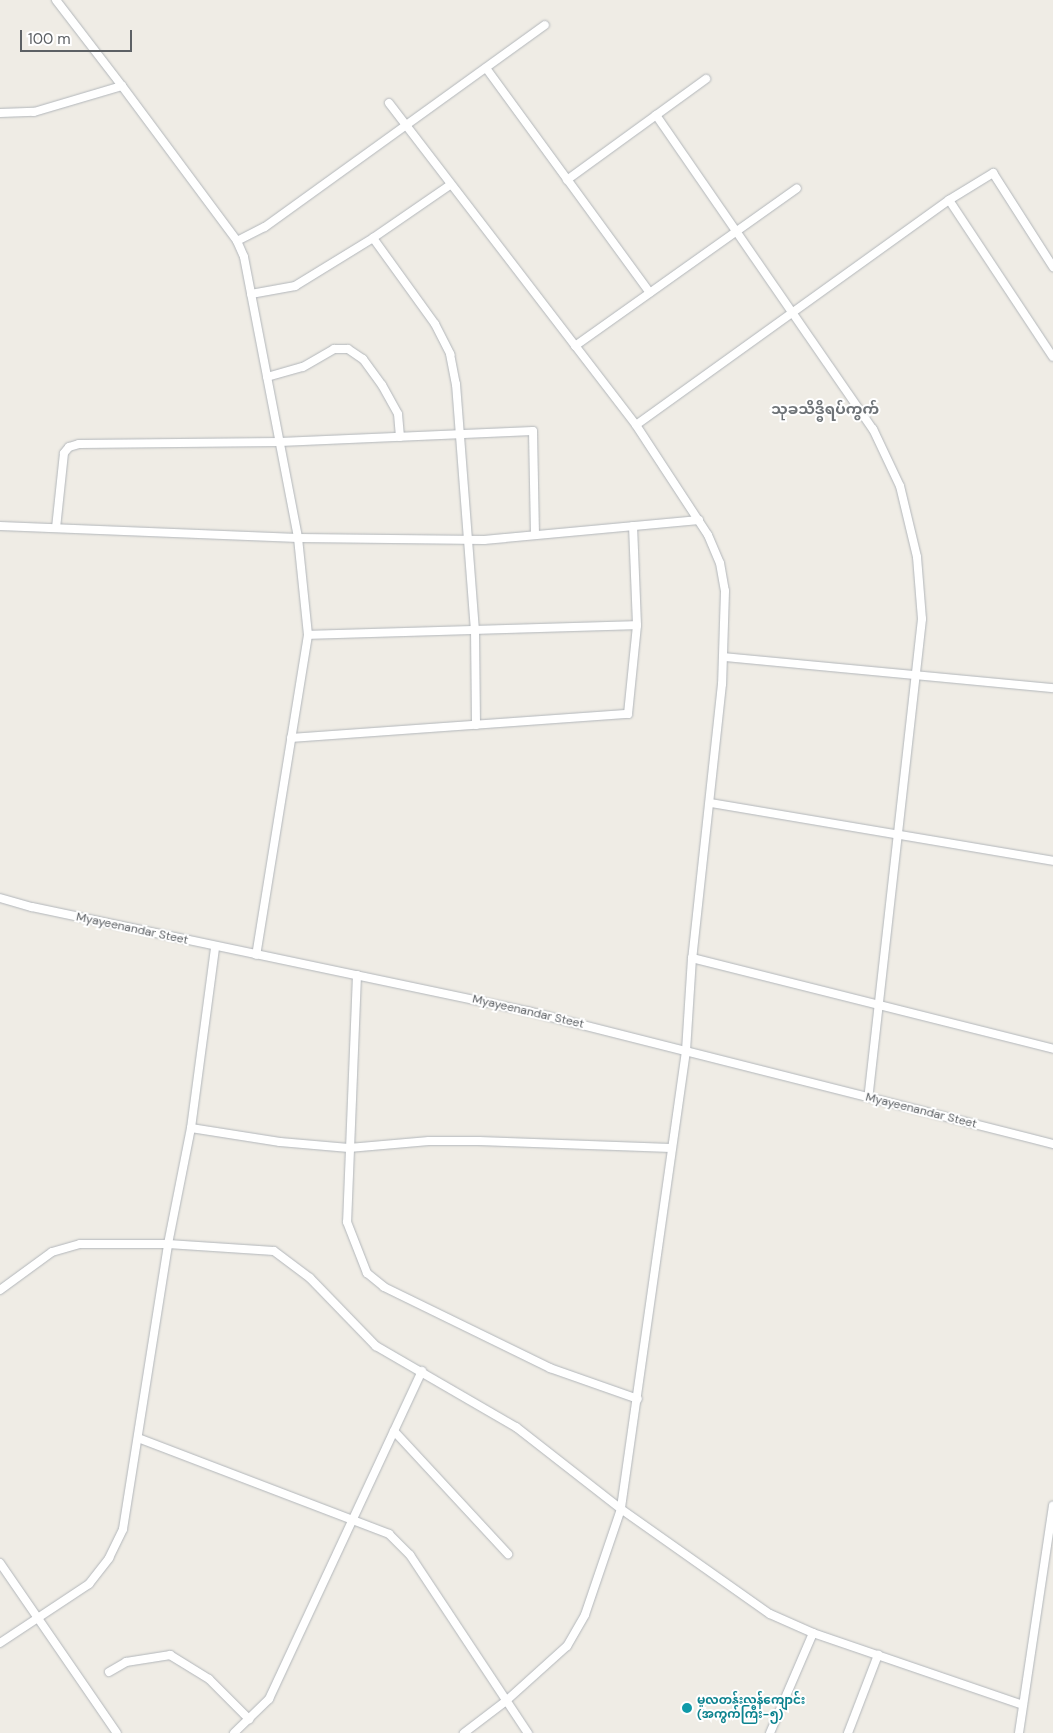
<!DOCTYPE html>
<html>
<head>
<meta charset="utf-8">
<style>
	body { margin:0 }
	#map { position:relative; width:1053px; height:1733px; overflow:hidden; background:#efece5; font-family:"DM Sans","Noto Sans Myanmar",sans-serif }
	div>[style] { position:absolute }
	.roads { filter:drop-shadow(0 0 1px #b2b6ba) drop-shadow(0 0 1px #b2b6ba) }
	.minor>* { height:8px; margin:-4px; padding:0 4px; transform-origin:4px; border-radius:4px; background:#fff }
	.dots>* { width:14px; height:14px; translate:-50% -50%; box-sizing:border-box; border:2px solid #fff; border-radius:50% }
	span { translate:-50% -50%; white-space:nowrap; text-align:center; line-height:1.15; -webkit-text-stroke:4px #fff; paint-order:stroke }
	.street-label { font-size:12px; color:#5d6165 }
	.culture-label { font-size:12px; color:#0d838f; font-weight:700 }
	.left { translate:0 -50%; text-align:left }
	.quarter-label { font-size:15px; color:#6e7377; font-weight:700 }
	.scale { position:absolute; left:20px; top:30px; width:112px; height:22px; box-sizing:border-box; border:2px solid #5d6165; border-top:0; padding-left:6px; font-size:15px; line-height:18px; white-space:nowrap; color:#5d6165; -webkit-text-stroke:4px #fff; paint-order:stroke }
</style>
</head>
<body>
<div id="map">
	<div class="roads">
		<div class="minor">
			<i style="left:56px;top:0;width:108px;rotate:52.5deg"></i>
			<i style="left:486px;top:68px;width:278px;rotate:53.9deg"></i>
			<i style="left:389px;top:103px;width:406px;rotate:52.5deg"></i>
			<i style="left:636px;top:425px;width:131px;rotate:56.8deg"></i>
			<i style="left:708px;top:535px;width:30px;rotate:67deg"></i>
			<i style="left:720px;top:563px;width:28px;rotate:80deg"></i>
			<i style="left:725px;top:591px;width:93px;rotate:91.8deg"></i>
			<i style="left:722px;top:684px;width:276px;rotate:96.2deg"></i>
			<i style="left:692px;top:958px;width:93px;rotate:93.7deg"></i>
			<i style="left:686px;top:1051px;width:463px;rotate:98.1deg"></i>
			<i style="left:621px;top:1509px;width:112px;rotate:108.8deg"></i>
			<i style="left:585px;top:1615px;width:36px;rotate:120deg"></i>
			<i style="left:567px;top:1646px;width:82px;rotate:138deg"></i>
			<i style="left:506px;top:1701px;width:53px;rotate:142.7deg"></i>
			<i style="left:0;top:113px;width:34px;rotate:-2deg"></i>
			<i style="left:34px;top:112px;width:92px;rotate:-16.5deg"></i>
			<i style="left:122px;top:86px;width:193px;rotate:53.4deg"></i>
			<i style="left:237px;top:241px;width:17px;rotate:66deg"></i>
			<i style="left:244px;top:257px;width:286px;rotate:79.1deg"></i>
			<i style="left:298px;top:538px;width:98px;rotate:84.1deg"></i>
			<i style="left:308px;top:635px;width:324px;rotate:99.2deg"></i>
			<i style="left:656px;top:115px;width:382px;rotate:55.4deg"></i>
			<i style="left:873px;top:429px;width:63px;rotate:64.7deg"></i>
			<i style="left:900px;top:486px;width:73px;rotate:76.5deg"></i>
			<i style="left:917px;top:557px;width:62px;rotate:85.4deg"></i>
			<i style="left:922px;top:619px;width:481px;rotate:96.4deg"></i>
			<i style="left:567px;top:180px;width:172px;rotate:-36deg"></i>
			<i style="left:949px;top:200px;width:188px;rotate:56.5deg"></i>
			<i style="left:373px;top:238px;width:106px;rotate:54.2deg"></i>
			<i style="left:435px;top:324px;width:34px;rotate:63deg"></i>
			<i style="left:450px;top:354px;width:31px;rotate:79deg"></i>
			<i style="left:456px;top:384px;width:246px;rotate:85.6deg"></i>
			<i style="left:475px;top:629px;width:96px;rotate:89.4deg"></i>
			<i style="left:237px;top:241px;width:31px;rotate:-27deg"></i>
			<i style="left:265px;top:227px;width:345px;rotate:-35.8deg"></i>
			<i style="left:251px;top:294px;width:45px;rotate:-10.3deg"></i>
			<i style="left:295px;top:286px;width:92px;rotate:-31.6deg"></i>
			<i style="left:373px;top:238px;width:93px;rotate:-34.5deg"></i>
			<i style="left:575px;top:346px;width:272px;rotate:-35.4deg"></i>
			<i style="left:267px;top:377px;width:37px;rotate:-16deg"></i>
			<i style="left:303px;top:367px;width:36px;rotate:-30deg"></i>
			<i style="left:334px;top:349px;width:14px"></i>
			<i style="left:348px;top:349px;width:18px;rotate:34deg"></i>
			<i style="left:363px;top:359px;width:32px;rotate:54deg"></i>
			<i style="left:382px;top:385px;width:33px;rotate:61deg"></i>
			<i style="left:398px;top:414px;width:23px;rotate:85deg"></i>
			<i style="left:636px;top:425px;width:385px;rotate:-35.7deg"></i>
			<i style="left:949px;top:200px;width:52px;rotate:-31.5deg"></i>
			<i style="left:993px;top:173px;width:112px;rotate:57.4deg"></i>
			<i style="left:0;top:526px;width:298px;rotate:2.3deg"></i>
			<i style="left:298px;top:538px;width:186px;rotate:0.6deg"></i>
			<i style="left:484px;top:540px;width:216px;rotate:-5.3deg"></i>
			<i style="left:56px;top:528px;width:75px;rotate:-83.9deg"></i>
			<i style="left:64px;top:453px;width:8px;rotate:-50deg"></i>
			<i style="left:69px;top:447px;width:10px;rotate:-17deg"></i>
			<i style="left:79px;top:444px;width:201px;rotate:-0.6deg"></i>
			<i style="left:280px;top:442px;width:253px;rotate:-2.5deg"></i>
			<i style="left:533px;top:431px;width:104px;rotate:88.9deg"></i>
			<i style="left:308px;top:635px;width:329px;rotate:-1.7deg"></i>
			<i style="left:724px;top:657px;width:330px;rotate:5.4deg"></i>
			<i style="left:291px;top:738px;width:338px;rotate:-4.1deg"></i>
			<i style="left:628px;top:714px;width:89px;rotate:-84.2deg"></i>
			<i style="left:637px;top:625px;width:99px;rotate:-92.3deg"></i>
			<i style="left:711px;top:803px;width:347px;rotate:9.6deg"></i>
			<i style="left:0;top:898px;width:33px;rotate:16deg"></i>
			<i style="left:32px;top:907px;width:506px;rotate:11.87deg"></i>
			<i style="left:527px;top:1011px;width:543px;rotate:14.19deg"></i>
			<i style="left:692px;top:958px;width:372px;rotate:14.1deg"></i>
			<i style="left:357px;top:975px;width:247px;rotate:92.3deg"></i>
			<i style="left:347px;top:1222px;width:55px;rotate:68.6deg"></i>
			<i style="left:367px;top:1273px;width:22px;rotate:39deg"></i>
			<i style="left:384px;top:1287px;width:185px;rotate:26deg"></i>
			<i style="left:550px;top:1368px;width:93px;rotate:19.4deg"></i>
			<i style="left:191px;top:1128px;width:90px;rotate:8.9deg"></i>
			<i style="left:280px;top:1142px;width:69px;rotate:5deg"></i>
			<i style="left:349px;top:1148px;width:80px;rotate:-5deg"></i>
			<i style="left:429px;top:1141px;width:50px"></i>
			<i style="left:479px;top:1141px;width:192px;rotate:2.1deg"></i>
			<i style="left:0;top:1290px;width:64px;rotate:-36.2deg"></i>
			<i style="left:52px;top:1252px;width:29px;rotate:-16deg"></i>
			<i style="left:80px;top:1244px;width:88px"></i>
			<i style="left:168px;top:1244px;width:106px;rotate:3.8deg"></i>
			<i style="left:274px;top:1251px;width:45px;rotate:36.9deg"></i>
			<i style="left:310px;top:1278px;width:95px;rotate:45.9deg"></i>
			<i style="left:376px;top:1346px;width:162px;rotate:30.1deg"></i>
			<i style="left:516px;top:1427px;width:133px;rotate:38deg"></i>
			<i style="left:621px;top:1509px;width:182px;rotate:35.2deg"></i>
			<i style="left:770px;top:1614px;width:47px;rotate:23.8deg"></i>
			<i style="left:813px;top:1633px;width:222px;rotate:18.9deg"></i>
			<i style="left:394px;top:1431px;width:168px;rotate:47.2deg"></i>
			<i style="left:138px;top:1438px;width:269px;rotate:20.9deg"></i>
			<i style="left:389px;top:1534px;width:30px;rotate:45deg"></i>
			<i style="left:410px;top:1555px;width:214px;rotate:56.5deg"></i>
			<i style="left:0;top:1563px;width:206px;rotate:55.5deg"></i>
			<i style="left:0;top:1643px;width:107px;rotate:-33.5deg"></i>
			<i style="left:89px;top:1584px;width:33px;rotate:-52deg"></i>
			<i style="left:109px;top:1558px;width:32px;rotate:-64deg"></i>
			<i style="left:123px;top:1529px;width:289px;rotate:-81deg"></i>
			<i style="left:168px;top:1244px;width:118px;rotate:-78.8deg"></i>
			<i style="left:191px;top:1128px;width:183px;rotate:-82.4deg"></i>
			<i style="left:109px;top:1672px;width:20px;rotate:-30deg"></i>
			<i style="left:126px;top:1662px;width:45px;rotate:-9deg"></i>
			<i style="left:170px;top:1655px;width:46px;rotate:31.6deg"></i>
			<i style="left:209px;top:1679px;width:57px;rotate:45deg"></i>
			<i style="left:234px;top:1733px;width:49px;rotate:-44.2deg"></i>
			<i style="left:269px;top:1699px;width:362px;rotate:-65deg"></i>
			<i style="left:770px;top:1733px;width:109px;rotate:-66.7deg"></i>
			<i style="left:848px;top:1733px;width:84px;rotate:-69deg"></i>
			<i style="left:1019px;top:1733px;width:230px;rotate:-81.5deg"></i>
		</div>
	</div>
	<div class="dots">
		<i style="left:687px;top:1708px;background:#0f9aa8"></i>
	</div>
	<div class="street-label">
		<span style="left:132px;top:929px;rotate:12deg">Myayeenandar Steet</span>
		<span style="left:528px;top:1012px;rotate:13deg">Myayeenandar Steet</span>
		<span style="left:921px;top:1111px;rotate:14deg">Myayeenandar Steet</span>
	</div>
	<div class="culture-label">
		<span class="left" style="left:697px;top:1708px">မူလတန်းလွန်ကျောင်း<br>(အကွက်ကြီး-၅)</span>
	</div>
	<div class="quarter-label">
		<span style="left:825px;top:410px">သုခသိဒ္ဓိရပ်ကွက်</span>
	</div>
	<div class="scale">100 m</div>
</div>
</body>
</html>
